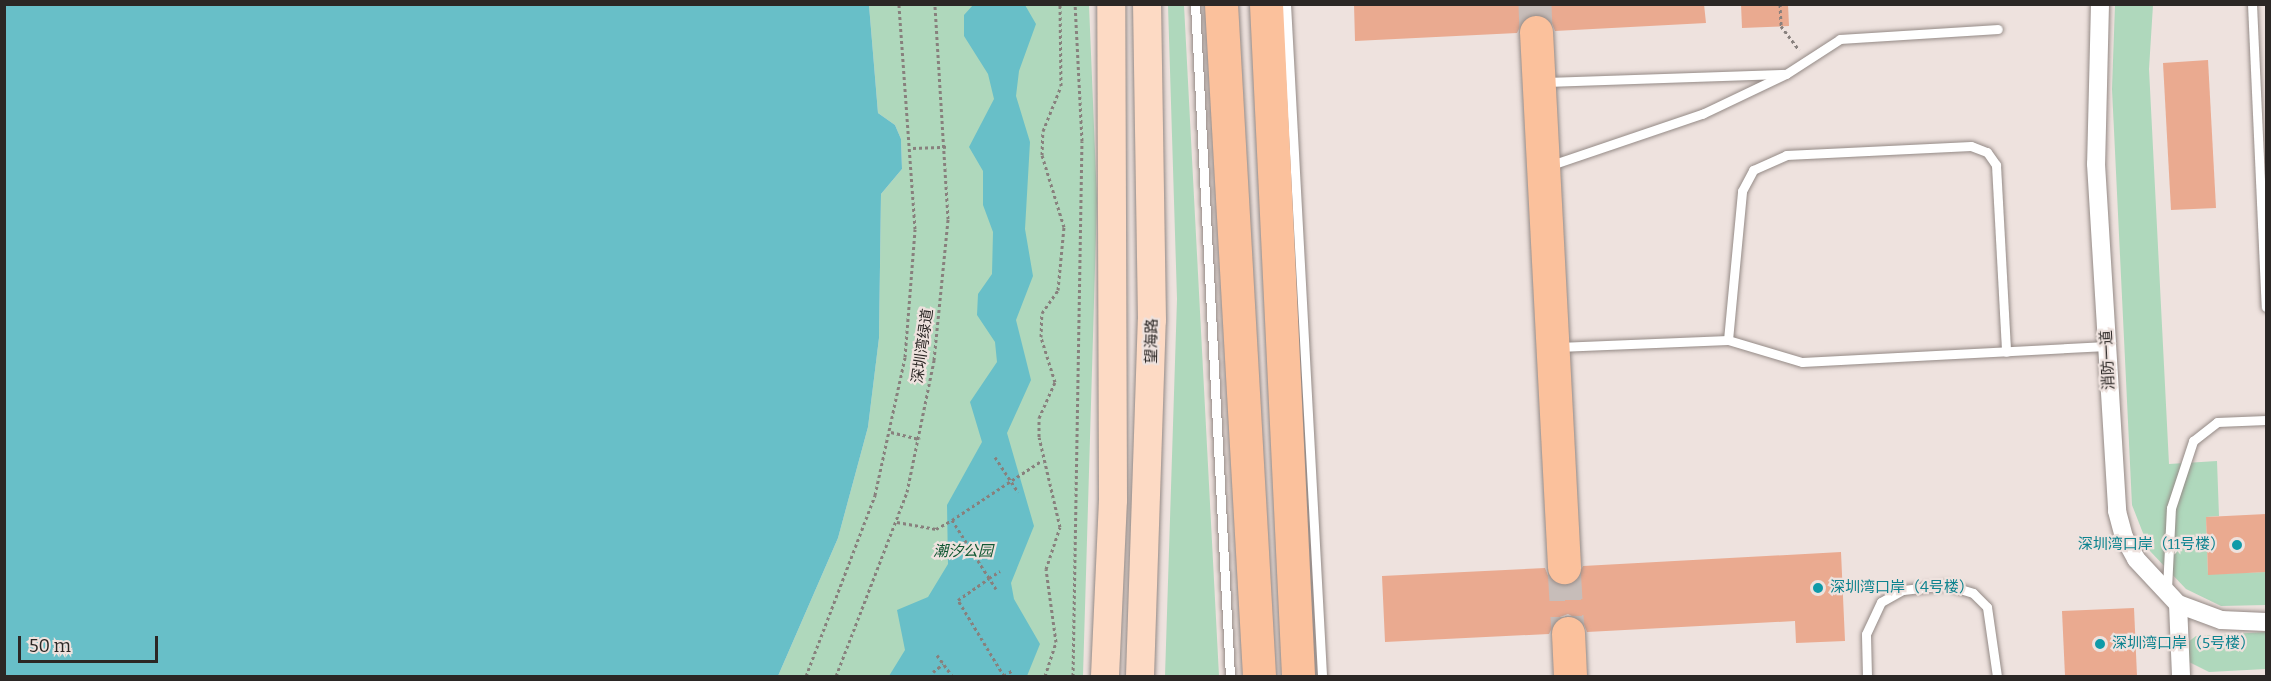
<!DOCTYPE html>
<html>
<head>
<meta charset="utf-8">
<style>
	body { margin:0 }
	#map { position:relative; width:2271px; height:681px; overflow:hidden; background:#eee2de; font-family:Bitter,"Noto Sans SC",serif }
	div>[style] { position:absolute }
	.green>* { inset:0; background:#afd8bc }
	.water>* { inset:0; background:#68bfc8 }
	.building>* { inset:0; background:#eaaa90 }
	.highway-tunnel>* { height:33px; margin-top:-16.5px; transform-origin:0; background:repeating-linear-gradient(90deg,#c7bdb9 0 33px,transparent 0 49px) }
	.path>* { height:3px; margin-top:-1.5px; transform-origin:0; background:repeating-linear-gradient(90deg,#88807d 0 3px,transparent 0 6px) }
	.roads { filter:drop-shadow(0 0 2px #948a86) drop-shadow(0 0 2px #948a86) }
	.lane>* { height:9px; margin:-4.5px; padding:0 4.5px; transform-origin:4.5px; border-radius:4.5px; background:#fff }
	.street>* { height:18px; margin:-9px; padding:0 9px; transform-origin:9px; border-radius:9px; background:#fff }
	.primary>* { height:28px; margin:-14px; padding:0 14px; transform-origin:14px; border-radius:14px; background:#fddac4 }
	.highway>* { height:33px; margin:-16.5px; padding:0 16.5px; transform-origin:16.5px; border-radius:16.5px; background:#fbc19c }
	.dots>* { width:16px; height:16px; translate:-50% -50%; box-sizing:border-box; border:3px solid #eee2de; border-radius:50% }
	span { translate:-50% -50%; white-space:nowrap; text-align:center; line-height:1.15; -webkit-text-stroke:4.5px #eee2de; paint-order:stroke }
	.street-label { font-size:15px; color:#2b2725 }
	.culture-label { font-size:15px; color:#0d838f }
	.right { translate:-100% -50%; text-align:right }
	.left { translate:0 -50%; text-align:left }
	.park-label { font-size:15px; color:#115833; font-style:italic }
	.frame { position:absolute; inset:0; border:6px solid #2b2725; pointer-events:none }
	.scale { position:absolute; left:18px; top:636px; width:140px; height:27px; box-sizing:border-box; border:3px solid #2b2725; border-top:0; padding-left:8px; font-size:18px; line-height:21px; white-space:nowrap; color:#2b2725; -webkit-text-stroke:4px #eee2de; paint-order:stroke }
</style>
</head>
<body>
<div id="map">
	<div class="green">
		<i style="clip-path:polygon(869px 5px,1089px 5px,1097px 200px,1083px 676px,778px 676px,838px 538px,868px 427px,879px 338px,881px 194px,902px 169px,901px 139px,895px 125px,878px 113px)"></i>
		<i style="clip-path:polygon(1184px 5px,1219px 676px,1165px 676px,1177px 299px,1168px 5px)"></i>
		<i style="clip-path:polygon(2115px 5px,2153px 5px,2149px 69px,2169px 464px,2217px 461px,2219px 516px,2206px 517px,2208px 574px,2266px 572px,2266px 605px,2221px 606px,2186px 589px,2150px 551px,2132px 505px,2112px 89px)"></i>
		<i style="clip-path:polygon(2266px 632px,2266px 669px,2209px 672px,2189px 662px,2188px 642px,2196px 636px)"></i>
	</div>
	<div class="water">
		<i style="clip-path:polygon(4px 5px,869px 5px,878px 113px,895px 125px,901px 139px,902px 169px,881px 194px,879px 338px,868px 427px,838px 538px,778px 676px,5px 676px)"></i>
		<i style="clip-path:polygon(973px 5px,1025px 5px,1036px 24px,1019px 71px,1016px 96px,1030px 142px,1025px 229px,1033px 276px,1016px 320px,1031px 380px,1007px 433px,1034px 526px,1011px 583px,1014px 599px,1040px 644px,1027px 676px,889px 676px,905px 650px,897px 610px,928px 597px,948px 564px,947px 505px,982px 442px,970px 402px,997px 362px,995px 342px,977px 315px,978px 294px,992px 274px,993px 232px,983px 205px,983px 171px,969px 147px,994px 99px,988px 74px,964px 36px,964px 15px)"></i>
	</div>
	<div class="building">
		<i style="clip-path:polygon(1354px 4px,1704px 4px,1706px 23px,1555px 31px,1551px 21px,1536px 13px,1525px 17px,1517px 33px,1355px 41px)"></i>
		<i style="clip-path:polygon(1741px 4px,1788px 4px,1789px 26px,1742px 28px)"></i>
		<i style="clip-path:polygon(2208px 60px,2216px 208px,2171px 210px,2163px 63px)"></i>
		<i style="clip-path:polygon(2266px 514px,2266px 572px,2208px 575px,2206px 517px)"></i>
		<i style="clip-path:polygon(1841px 552px,1845px 641px,1796px 643px,1795px 621px,1587px 632px,1583px 622px,1568px 614px,1557px 618px,1549px 634px,1385px 642px,1382px 576px,1545px 568px,1549px 578px,1564px 586px,1575px 582px,1583px 566px)"></i>
		<i style="clip-path:polygon(2134px 608px,2137px 676px,2065px 676px,2062px 611px)"></i>
	</div>
	<div class="highway-tunnel">
		<i style="left:1535px;top:4px;width:28px;rotate:88deg"></i>
		<i style="left:1564px;top:567px;width:66px;rotate:86.5deg"></i>
	</div>
	<div class="path">
		<i style="left:1780px;top:4px;width:22px;rotate:87deg"></i>
		<i style="left:1781px;top:26px;width:30px;rotate:53deg"></i>
		<i style="left:913px;top:148px;width:34px;rotate:-2deg"></i>
		<i style="left:891px;top:432px;width:30px;rotate:14deg"></i>
		<i style="left:995px;top:457px;width:42px;rotate:56.7deg"></i>
		<i style="left:897px;top:522px;width:40px;rotate:10deg"></i>
		<i style="left:936px;top:529px;width:18px;rotate:-29deg"></i>
		<i style="left:996px;top:589px;width:13px;rotate:-122deg"></i>
		<i style="left:989px;top:578px;width:13px;rotate:-32deg"></i>
		<i style="left:937px;top:655px;width:26px;rotate:54deg"></i>
		<i style="left:933px;top:672px;width:13px;rotate:-39deg"></i>
		<i style="left:806px;top:676px;width:194px;rotate:-69.1deg"></i>
		<i style="left:875px;top:495px;width:141px;rotate:-77.7deg"></i>
		<i style="left:905px;top:357px;width:128px;rotate:-85.5deg"></i>
		<i style="left:915px;top:229px;width:226px;rotate:-94.1deg"></i>
		<i style="left:836px;top:676px;width:197px;rotate:-68.9deg"></i>
		<i style="left:907px;top:492px;width:135px;rotate:-78.4deg"></i>
		<i style="left:934px;top:360px;width:142px;rotate:-84.3deg"></i>
		<i style="left:948px;top:219px;width:215px;rotate:-93.5deg"></i>
		<i style="left:1004px;top:676px;width:89px;rotate:-121.2deg"></i>
		<i style="left:958px;top:600px;width:38px;rotate:-35deg"></i>
		<i style="left:989px;top:578px;width:69px;rotate:-122.5deg"></i>
		<i style="left:952px;top:520px;width:107px;rotate:-33.5deg"></i>
		<i style="left:1004px;top:676px;width:11px;rotate:-34deg"></i>
		<i style="left:1045px;top:676px;width:36px;rotate:-72deg"></i>
		<i style="left:1056px;top:642px;width:74px;rotate:-97.8deg"></i>
		<i style="left:1046px;top:569px;width:44px;rotate:-71.6deg"></i>
		<i style="left:1060px;top:527px;width:92px;rotate:-103.1deg"></i>
		<i style="left:1039px;top:437px;width:19px;rotate:-90deg"></i>
		<i style="left:1039px;top:418px;width:39px;rotate:-66deg"></i>
		<i style="left:1055px;top:382px;width:47px;rotate:-107.3deg"></i>
		<i style="left:1041px;top:337px;width:24px;rotate:-88deg"></i>
		<i style="left:1042px;top:313px;width:28px;rotate:-55deg"></i>
		<i style="left:1058px;top:290px;width:63px;rotate:-84.6deg"></i>
		<i style="left:1064px;top:227px;width:75px;rotate:-107deg"></i>
		<i style="left:1042px;top:155px;width:24px;rotate:-88deg"></i>
		<i style="left:1043px;top:131px;width:48px;rotate:-68.2deg"></i>
		<i style="left:1061px;top:86px;width:82px;rotate:-90.7deg"></i>
		<i style="left:1073px;top:676px;width:535px;rotate:-89.04deg"></i>
		<i style="left:1082px;top:141px;width:137px;rotate:-92.9deg"></i>
	</div>
	<div class="roads">
		<div class="lane">
			<i style="left:1195px;top:4px;width:673px;rotate:87.02deg"></i>
			<i style="left:1286px;top:4px;width:673px;rotate:86.93deg"></i>
			<i style="left:2252px;top:4px;width:303px;rotate:87.4deg"></i>
			<i style="left:1543px;top:82px;width:241px;rotate:-1.9deg"></i>
			<i style="left:1548px;top:166px;width:163px;rotate:-18.7deg"></i>
			<i style="left:1702px;top:114px;width:93px;rotate:-25.5deg"></i>
			<i style="left:1786px;top:74px;width:64px;rotate:-32.9deg"></i>
			<i style="left:1840px;top:39px;width:158px;rotate:-3.6deg"></i>
			<i style="left:1728px;top:340px;width:150px;rotate:-84.6deg"></i>
			<i style="left:1742px;top:191px;width:24px;rotate:-62deg"></i>
			<i style="left:1753px;top:170px;width:36px;rotate:-24deg"></i>
			<i style="left:1786px;top:155px;width:185px;rotate:-2.8deg"></i>
			<i style="left:1971px;top:146px;width:17px;rotate:21deg"></i>
			<i style="left:1987px;top:152px;width:16px;rotate:55deg"></i>
			<i style="left:1996px;top:165px;width:187px;rotate:86.9deg"></i>
			<i style="left:1558px;top:347px;width:170px;rotate:-2.4deg"></i>
			<i style="left:1728px;top:340px;width:77px;rotate:16.6deg"></i>
			<i style="left:1802px;top:362px;width:305px;rotate:-3deg"></i>
			<i style="left:2167px;top:589px;width:81px;rotate:-87.2deg"></i>
			<i style="left:2171px;top:508px;width:71px;rotate:-71.8deg"></i>
			<i style="left:2193px;top:441px;width:31px;rotate:-38deg"></i>
			<i style="left:2217px;top:422px;width:49px;rotate:-2.3deg"></i>
			<i style="left:1867px;top:676px;width:42px;rotate:-91.4deg"></i>
			<i style="left:1866px;top:634px;width:35px;rotate:-65deg"></i>
			<i style="left:1881px;top:602px;width:25px;rotate:-29deg"></i>
			<i style="left:1903px;top:590px;width:44px;rotate:-6.5deg"></i>
			<i style="left:1947px;top:585px;width:27px;rotate:17deg"></i>
			<i style="left:1973px;top:593px;width:20px;rotate:45deg"></i>
			<i style="left:1987px;top:607px;width:70px;rotate:81.8deg"></i>
		</div>
		<div class="street">
			<i style="left:2100px;top:4px;width:160px;rotate:91.4deg"></i>
			<i style="left:2096px;top:164px;width:348px;rotate:86.5deg"></i>
			<i style="left:2117px;top:511px;width:27px;rotate:75deg"></i>
			<i style="left:2124px;top:537px;width:25px;rotate:61deg"></i>
			<i style="left:2136px;top:559px;width:62px;rotate:47deg"></i>
			<i style="left:2178px;top:604px;width:46px;rotate:20.4deg"></i>
			<i style="left:2221px;top:620px;width:45px;rotate:2.5deg"></i>
			<i style="left:2178px;top:604px;width:72px;rotate:87.6deg"></i>
		</div>
		<div class="primary">
			<i style="left:1105px;top:676px;width:176px;rotate:-87.4deg"></i>
			<i style="left:1113px;top:500px;width:496px;rotate:-90.2deg"></i>
			<i style="left:1140px;top:676px;width:356px;rotate:-88.1deg"></i>
			<i style="left:1152px;top:320px;width:316px;rotate:-90.9deg"></i>
		</div>
		<div class="highway">
			<i style="left:1221px;top:4px;width:673px;rotate:86.76deg"></i>
			<i style="left:1266px;top:4px;width:673px;rotate:87.27deg"></i>
			<i style="left:1536px;top:32px;width:536px;rotate:87deg"></i>
			<i style="left:1568px;top:633px;width:43px;rotate:87.3deg"></i>
		</div>
	</div>
	<div class="dots">
		<i style="left:2237px;top:545px;background:#0f9aa8"></i>
		<i style="left:1818px;top:588px;background:#0f9aa8"></i>
		<i style="left:2100px;top:644px;background:#0f9aa8"></i>
	</div>
	<div class="street-label">
		<span style="left:1152px;top:341px;rotate:-89deg">望海路</span>
		<span style="left:923px;top:346px;rotate:-82deg">深圳湾绿道</span>
		<span style="left:2108px;top:360px;rotate:-93deg">消防一道</span>
	</div>
	<div class="culture-label">
		<span class="right" style="left:2225px;top:545px">深圳湾口岸（11号楼）</span>
		<span class="left" style="left:1830px;top:588px">深圳湾口岸（4号楼）</span>
		<span class="left" style="left:2112px;top:644px">深圳湾口岸（5号楼）</span>
	</div>
	<div class="park-label">
		<span style="left:963px;top:552px">潮汐公园</span>
	</div>
	<div class="frame"></div>
	<div class="scale">50 m</div>
</div>
</body>
</html>
